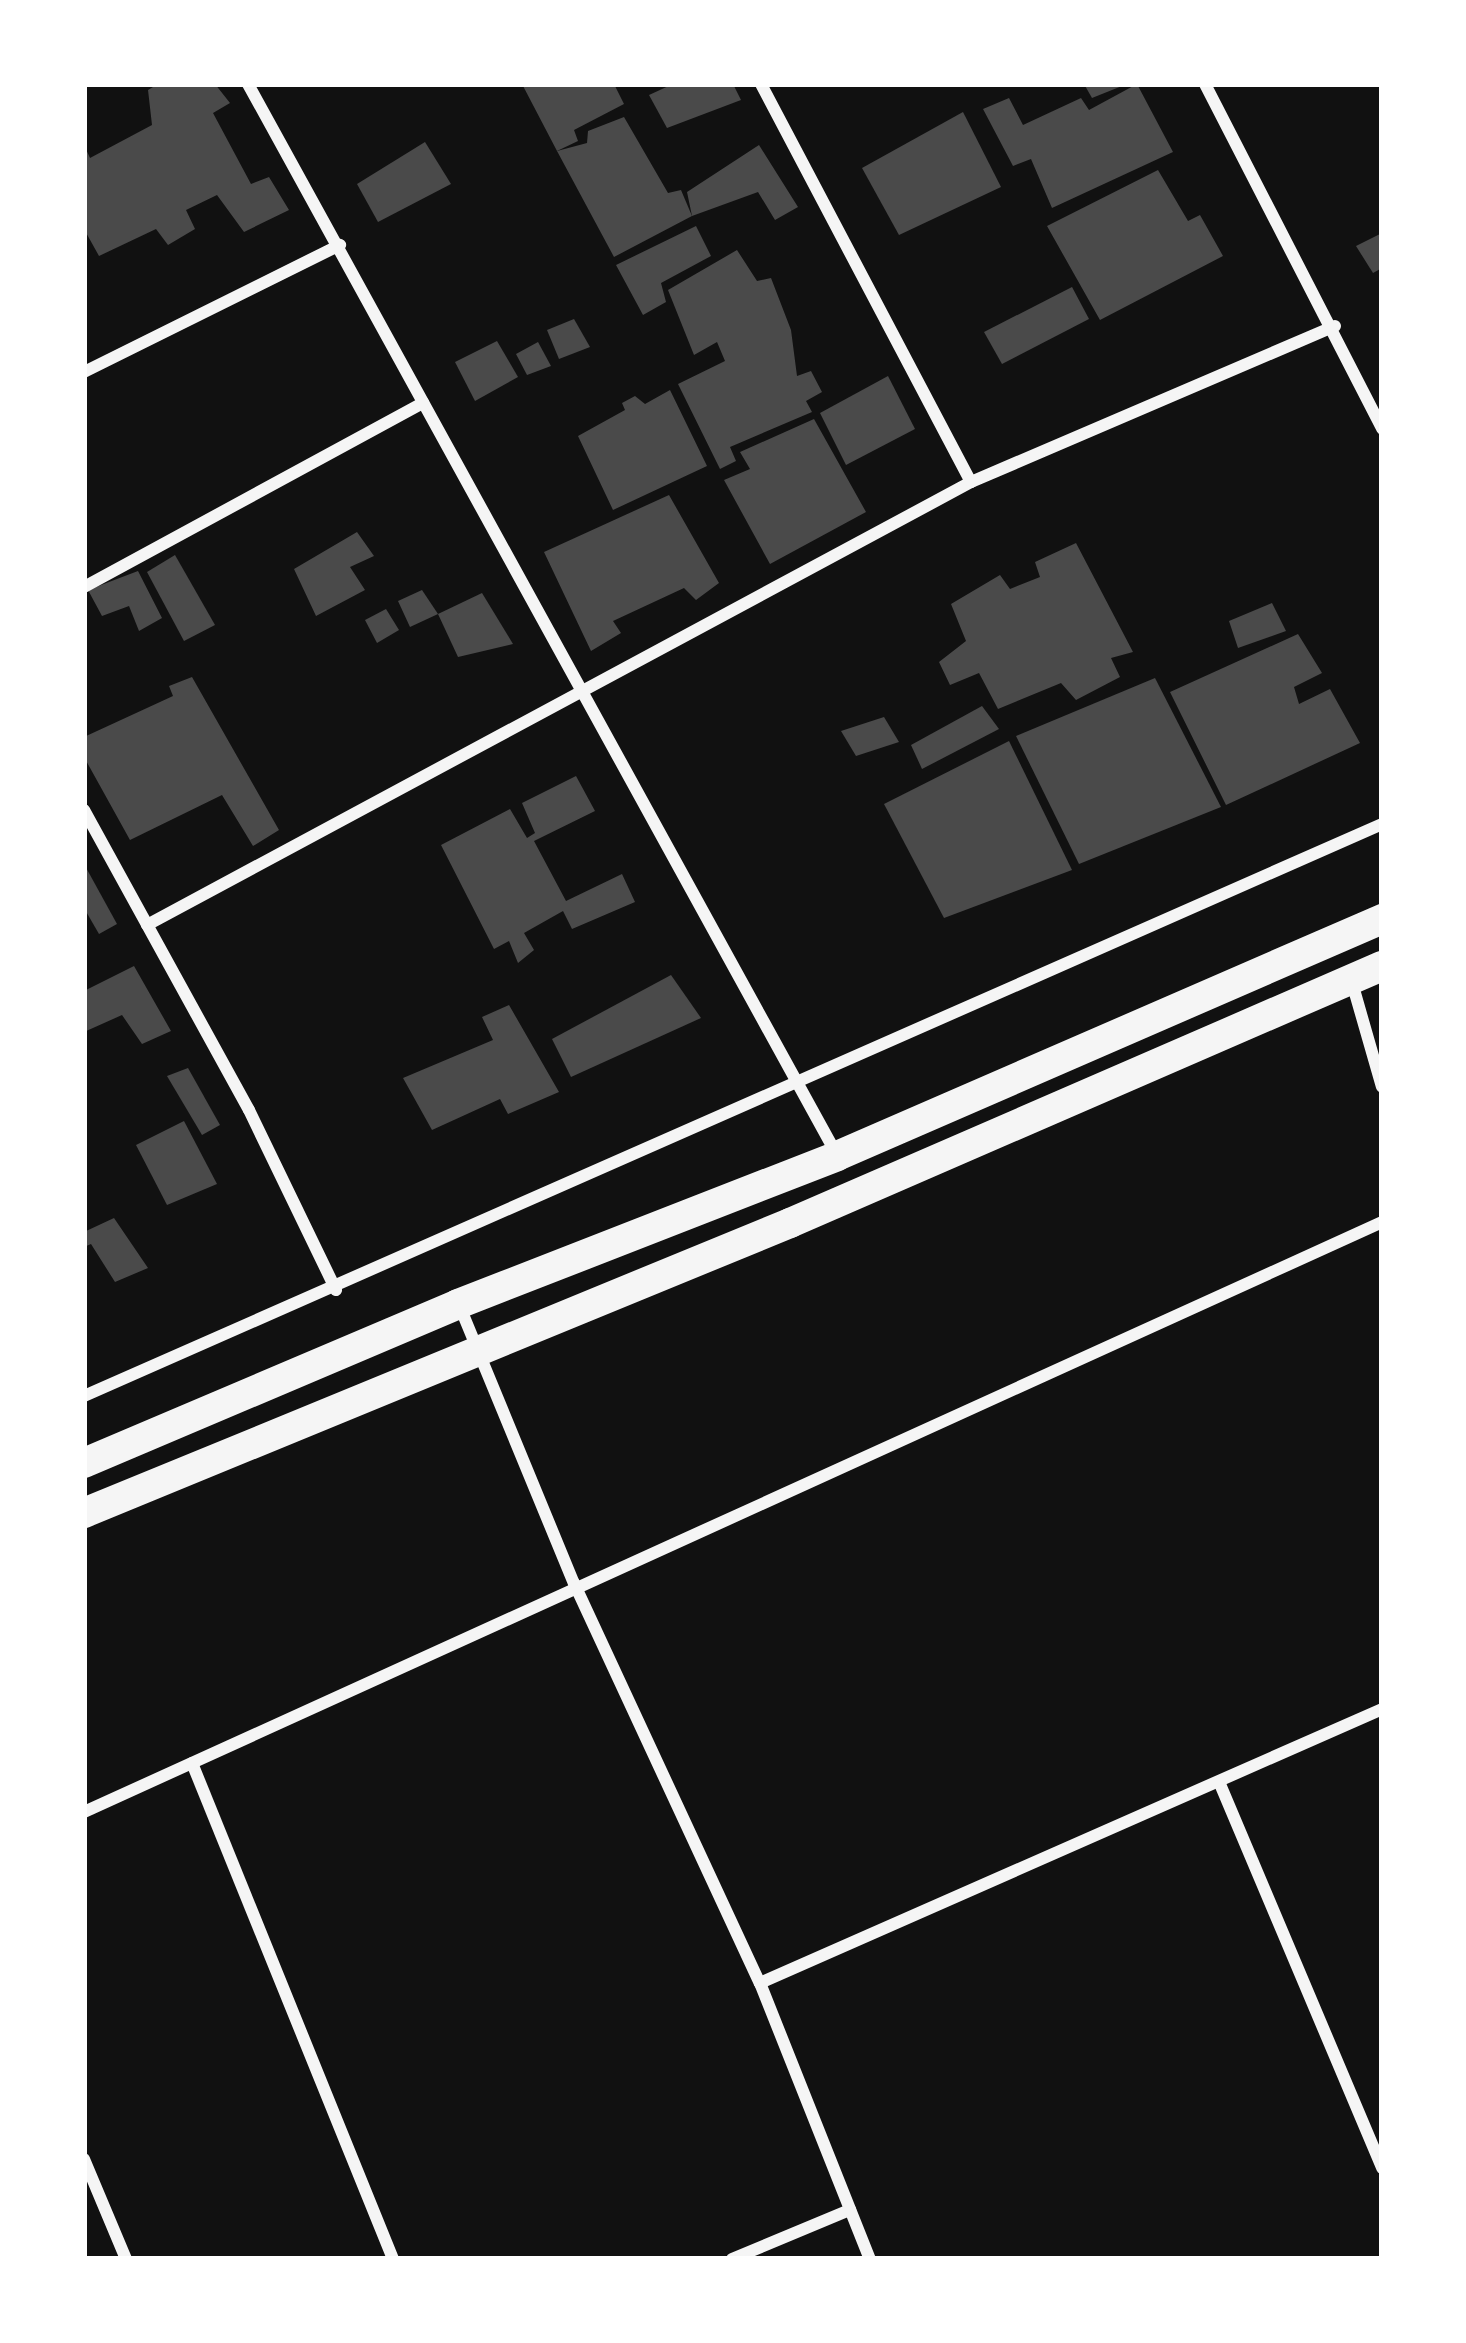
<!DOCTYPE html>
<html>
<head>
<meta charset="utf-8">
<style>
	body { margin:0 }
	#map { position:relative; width:1466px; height:2343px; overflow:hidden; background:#111; font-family:Inter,sans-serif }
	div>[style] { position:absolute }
	.building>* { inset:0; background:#4a4a4a }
	.minor>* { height:12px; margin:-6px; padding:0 6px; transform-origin:6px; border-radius:6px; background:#f5f5f5 }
	.primary>* { height:30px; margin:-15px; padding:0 15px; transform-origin:15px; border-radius:15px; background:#f5f5f5 }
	span { translate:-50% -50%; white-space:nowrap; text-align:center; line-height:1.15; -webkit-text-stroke:10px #fff; paint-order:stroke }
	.frame { position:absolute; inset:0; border:87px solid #fff; pointer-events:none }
</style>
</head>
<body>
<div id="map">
	<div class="building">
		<i style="clip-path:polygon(158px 84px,215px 84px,230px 103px,213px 113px,251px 184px,269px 177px,289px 210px,244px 232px,217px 195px,186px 210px,195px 229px,168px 245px,156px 229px,99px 256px,84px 229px,84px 145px,90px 158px,152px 125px,148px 90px)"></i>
		<i style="clip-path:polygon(522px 84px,614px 84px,624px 104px,574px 130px,578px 141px,557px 151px)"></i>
		<i style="clip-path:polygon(673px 84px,733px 84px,741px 100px,667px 128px,649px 95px)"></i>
		<i style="clip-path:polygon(1084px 84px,1127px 84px,1092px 98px)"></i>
		<i style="clip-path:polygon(1137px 84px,1173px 152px,1052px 208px,1031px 159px,1013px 166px,983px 109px,1009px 98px,1023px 125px,1081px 98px,1089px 110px)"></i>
		<i style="clip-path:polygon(963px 112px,1001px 187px,899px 235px,862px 168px)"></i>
		<i style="clip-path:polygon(624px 117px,668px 193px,681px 190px,692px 216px,614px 257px,557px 151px,587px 143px,588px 131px)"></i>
		<i style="clip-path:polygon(425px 142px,451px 184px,378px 222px,357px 184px)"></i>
		<i style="clip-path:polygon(759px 145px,798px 207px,775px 220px,758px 192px,692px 216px,687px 192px)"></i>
		<i style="clip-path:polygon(1158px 170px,1188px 221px,1200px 215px,1223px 256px,1100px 320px,1047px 226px)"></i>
		<i style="clip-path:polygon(696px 226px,711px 256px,661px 283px,666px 302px,643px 315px,616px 265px)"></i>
		<i style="clip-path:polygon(1382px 233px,1382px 268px,1373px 273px,1356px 246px)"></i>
		<i style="clip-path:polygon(737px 250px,757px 281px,771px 278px,791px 330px,797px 376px,811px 371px,822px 392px,806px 401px,812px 412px,730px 447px,736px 461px,720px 469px,678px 384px,725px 361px,717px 342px,694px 355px,668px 290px)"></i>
		<i style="clip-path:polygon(1072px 287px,1089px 319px,1002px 364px,984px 332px)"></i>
		<i style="clip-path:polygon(574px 319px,590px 347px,559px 359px,547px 330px)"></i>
		<i style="clip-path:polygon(497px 341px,518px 377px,475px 401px,455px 362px)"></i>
		<i style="clip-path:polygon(538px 342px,551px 366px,527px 375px,516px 354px)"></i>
		<i style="clip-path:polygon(888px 376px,915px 429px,846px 465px,820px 413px)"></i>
		<i style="clip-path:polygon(670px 390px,707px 466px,613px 510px,578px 436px,625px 410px,622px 403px,635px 396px,645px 404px)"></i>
		<i style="clip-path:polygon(814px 419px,866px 512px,770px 564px,724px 480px,750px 469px,740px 452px)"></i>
		<i style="clip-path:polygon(669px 495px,719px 583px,696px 600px,684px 588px,613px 621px,621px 633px,591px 651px,544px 552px)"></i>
		<i style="clip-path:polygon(357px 532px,374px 556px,350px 567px,365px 590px,316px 616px,294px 569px)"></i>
		<i style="clip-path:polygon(1076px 543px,1133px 652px,1111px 658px,1120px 677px,1076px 700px,1061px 683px,998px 709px,979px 673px,950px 685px,939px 662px,966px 641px,951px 604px,1000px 575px,1010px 589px,1040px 577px,1035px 562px)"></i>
		<i style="clip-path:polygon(175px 555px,215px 625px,184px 641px,147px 572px)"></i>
		<i style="clip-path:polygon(138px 571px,162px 618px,139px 631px,129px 606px,102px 616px,88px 590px)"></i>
		<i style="clip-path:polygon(422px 590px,438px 614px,410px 627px,398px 601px)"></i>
		<i style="clip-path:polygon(482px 593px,513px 644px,458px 657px,438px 614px)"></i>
		<i style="clip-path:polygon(1272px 603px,1286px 631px,1238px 648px,1229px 621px)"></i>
		<i style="clip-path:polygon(386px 609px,399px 630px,377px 643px,365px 620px)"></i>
		<i style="clip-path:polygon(1298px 634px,1322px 673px,1294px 687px,1299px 704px,1330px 689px,1360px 743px,1226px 805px,1170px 692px)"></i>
		<i style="clip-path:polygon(192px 677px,279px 830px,253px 846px,222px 795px,130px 840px,84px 757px,84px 737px,173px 696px,169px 686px)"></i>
		<i style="clip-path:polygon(1155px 678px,1221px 807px,1079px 864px,1016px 736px)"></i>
		<i style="clip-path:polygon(982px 706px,999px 729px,922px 769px,911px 745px)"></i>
		<i style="clip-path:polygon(884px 717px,899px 742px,856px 756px,841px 731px)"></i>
		<i style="clip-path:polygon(1009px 741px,1072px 870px,944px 918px,884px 804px)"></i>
		<i style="clip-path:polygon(576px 776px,595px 811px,534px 841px,566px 901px,622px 874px,635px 902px,572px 929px,563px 911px,524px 933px,534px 950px,518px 963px,509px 941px,494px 949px,441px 845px,510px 809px,527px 838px,535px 833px,522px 803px)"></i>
		<i style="clip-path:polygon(84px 864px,117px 924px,99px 934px,84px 908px)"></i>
		<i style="clip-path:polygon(134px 966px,171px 1031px,142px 1044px,122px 1015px,84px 1032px,84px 991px)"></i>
		<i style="clip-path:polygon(671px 975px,701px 1018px,571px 1077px,552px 1039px)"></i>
		<i style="clip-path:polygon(509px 1005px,559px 1092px,508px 1114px,500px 1099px,432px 1130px,403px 1078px,493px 1040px,482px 1017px)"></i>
		<i style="clip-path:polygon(188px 1068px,220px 1125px,202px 1135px,167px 1076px)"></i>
		<i style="clip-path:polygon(184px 1121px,217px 1184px,167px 1205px,136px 1145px)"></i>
		<i style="clip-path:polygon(114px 1218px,148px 1268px,115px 1282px,91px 1244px,84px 1247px,84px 1232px)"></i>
	</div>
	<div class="minor">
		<i style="left:248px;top:84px;width:1222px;rotate:61.19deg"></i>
		<i style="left:761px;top:84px;width:450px;rotate:62.2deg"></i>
		<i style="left:1205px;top:84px;width:388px;rotate:62.8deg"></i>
		<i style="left:84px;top:372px;width:286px;rotate:-26.4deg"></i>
		<i style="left:84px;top:587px;width:386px;rotate:-28.5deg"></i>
		<i style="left:84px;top:810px;width:342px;rotate:61.2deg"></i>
		<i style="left:249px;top:1110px;width:200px;rotate:64.2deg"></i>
		<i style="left:147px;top:925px;width:936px;rotate:-28.26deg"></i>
		<i style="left:971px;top:482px;width:396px;rotate:-23.2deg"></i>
		<i style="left:1351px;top:979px;width:112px;rotate:74deg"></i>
		<i style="left:460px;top:1307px;width:299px;rotate:67.6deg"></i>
		<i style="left:574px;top:1583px;width:441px;rotate:65.1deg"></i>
		<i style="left:760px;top:1983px;width:297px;rotate:68.3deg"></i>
		<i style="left:84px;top:1396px;width:1418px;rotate:-23.78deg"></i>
		<i style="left:192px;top:1763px;width:535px;rotate:67.94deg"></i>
		<i style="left:1220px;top:1784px;width:417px;rotate:67.1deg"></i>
		<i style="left:84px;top:1812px;width:1426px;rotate:-24.44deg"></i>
		<i style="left:760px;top:1983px;width:680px;rotate:-23.77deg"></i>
		<i style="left:84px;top:2159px;width:108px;rotate:67.2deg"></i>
		<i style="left:732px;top:2259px;width:128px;rotate:-22.6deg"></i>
	</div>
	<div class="primary">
		<i style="left:84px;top:1463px;width:406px;rotate:-23deg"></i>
		<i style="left:458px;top:1304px;width:407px;rotate:-21.3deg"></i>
		<i style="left:837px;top:1156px;width:594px;rotate:-23.5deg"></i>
		<i style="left:84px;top:1513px;width:763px;rotate:-22.33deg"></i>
		<i style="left:790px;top:1223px;width:645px;rotate:-23.47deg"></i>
	</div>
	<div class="frame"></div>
</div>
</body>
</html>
